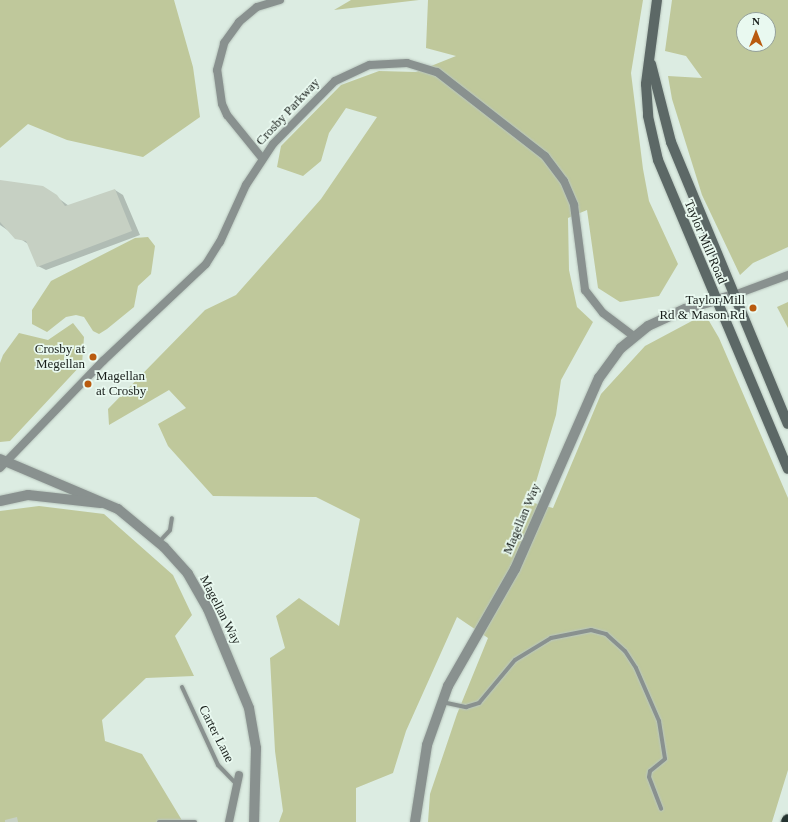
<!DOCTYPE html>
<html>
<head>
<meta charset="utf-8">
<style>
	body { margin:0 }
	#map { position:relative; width:788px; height:822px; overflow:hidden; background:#dcece2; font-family:"Times New Roman",serif }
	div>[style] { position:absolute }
	.green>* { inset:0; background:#bfc89b }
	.shadow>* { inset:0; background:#0003 }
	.building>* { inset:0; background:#c6d0c3 }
	.roads { filter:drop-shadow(0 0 1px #b9c7be) drop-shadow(0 0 1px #b9c7be) }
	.service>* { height:4px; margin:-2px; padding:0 2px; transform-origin:2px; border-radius:2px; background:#89918f }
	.minor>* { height:8px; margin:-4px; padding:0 4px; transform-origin:4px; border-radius:4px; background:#89918f }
	.tertiary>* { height:10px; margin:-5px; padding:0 5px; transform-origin:5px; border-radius:5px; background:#89918f }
	.secondary>* { height:10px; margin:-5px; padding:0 5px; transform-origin:5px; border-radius:5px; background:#5c6866 }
	.motorway>* { height:12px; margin:-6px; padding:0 6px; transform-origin:6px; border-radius:6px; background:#243330 }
	.dots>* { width:11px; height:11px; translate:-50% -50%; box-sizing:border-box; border:2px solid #e9f9f0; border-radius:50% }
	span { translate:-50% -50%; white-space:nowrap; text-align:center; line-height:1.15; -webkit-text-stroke:3.5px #e9f9f0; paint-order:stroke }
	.street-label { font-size:13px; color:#181e1a }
	.poi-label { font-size:13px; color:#181e1a }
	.right { translate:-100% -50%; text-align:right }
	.left { translate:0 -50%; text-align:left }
	.north { position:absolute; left:736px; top:12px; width:40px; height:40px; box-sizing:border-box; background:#e9f9f0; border:1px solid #95a19a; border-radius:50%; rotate:0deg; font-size:11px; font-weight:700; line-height:16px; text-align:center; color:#181e1a }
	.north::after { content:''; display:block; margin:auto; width:14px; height:18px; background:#b95b0f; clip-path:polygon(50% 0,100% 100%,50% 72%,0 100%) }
</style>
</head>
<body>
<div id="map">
	<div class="green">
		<i style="clip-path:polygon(0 0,174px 0,193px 67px,200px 117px,143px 157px,67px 140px,28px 124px,0 148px)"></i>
		<i style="clip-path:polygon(351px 0,419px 0,334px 10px)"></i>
		<i style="clip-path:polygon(428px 0,643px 0,631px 73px,643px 169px,649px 201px,678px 264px,659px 296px,620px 302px,598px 288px,587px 210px,568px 218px,569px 270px,577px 307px,593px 322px,561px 380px,556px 415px,530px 502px,553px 508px,601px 394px,645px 346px,705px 314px,719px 338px,788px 498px,788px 770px,772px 822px,428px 822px,430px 794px,457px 714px,488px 638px,457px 617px,406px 731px,393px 773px,356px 788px,356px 822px,279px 822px,283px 811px,275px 751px,270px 658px,285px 648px,276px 616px,299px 598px,339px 626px,360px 519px,316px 497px,213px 496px,168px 446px,158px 424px,186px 408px,169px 390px,109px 425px,108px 409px,205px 310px,236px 295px,321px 199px,377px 117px,346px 108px,329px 133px,321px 161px,303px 176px,277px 167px,281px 146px,341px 85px,379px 71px,416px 72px,456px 56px,426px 48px)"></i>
		<i style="clip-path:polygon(evenodd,672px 0,788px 0,788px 247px,753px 263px,740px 275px,702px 195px,672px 99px,668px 76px,702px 78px,686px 56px,665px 51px,672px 0,744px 20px,768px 20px,768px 44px,744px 44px,744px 20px)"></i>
		<i style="clip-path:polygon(148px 237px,155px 246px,151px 274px,138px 286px,134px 307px,107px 329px,99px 334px,93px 331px,84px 317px,76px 315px,66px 317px,47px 332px,32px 324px,32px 310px,51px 281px,135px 238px)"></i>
		<i style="clip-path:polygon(788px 302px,788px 328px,777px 307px)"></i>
		<i style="clip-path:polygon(73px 323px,84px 337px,82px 364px,10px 441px,0 442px,0 363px,3px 355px,19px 333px,48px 340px)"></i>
		<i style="clip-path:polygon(39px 506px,104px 514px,173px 575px,192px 615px,175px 636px,194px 676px,146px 678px,102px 720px,105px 741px,142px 754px,183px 822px,0 822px,0 511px)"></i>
	</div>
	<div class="shadow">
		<i style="clip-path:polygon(0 181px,43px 187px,69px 206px,115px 190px,123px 195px,140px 235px,46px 270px,38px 266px,28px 244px,0 225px)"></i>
	</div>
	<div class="building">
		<i style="clip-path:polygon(0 180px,43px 186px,57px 195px,65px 206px,115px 189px,132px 231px,37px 267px,26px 241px,15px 239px,0 222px)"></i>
		<i style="clip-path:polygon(17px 817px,18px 822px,5px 822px,5px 820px)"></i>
	</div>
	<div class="roads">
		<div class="service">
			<i style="left:159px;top:542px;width:16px;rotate:-47deg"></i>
			<i style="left:170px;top:530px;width:12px;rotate:-81deg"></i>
			<i style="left:182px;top:687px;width:86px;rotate:65.2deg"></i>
			<i style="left:218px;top:765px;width:28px;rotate:46deg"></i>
			<i style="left:442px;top:702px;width:25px;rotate:12deg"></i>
			<i style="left:466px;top:707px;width:14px;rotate:-17deg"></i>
			<i style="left:479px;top:703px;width:56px;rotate:-50.1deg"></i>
			<i style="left:515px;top:660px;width:42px;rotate:-31.4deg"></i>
			<i style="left:551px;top:638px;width:41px;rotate:-11.3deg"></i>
			<i style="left:591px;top:630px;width:16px;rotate:15deg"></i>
			<i style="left:606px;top:634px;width:25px;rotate:42deg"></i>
			<i style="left:625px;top:651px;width:20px;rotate:57deg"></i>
			<i style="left:636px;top:668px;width:58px;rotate:66.5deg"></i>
			<i style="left:659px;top:721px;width:38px;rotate:81deg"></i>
			<i style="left:665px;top:759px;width:19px;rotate:141deg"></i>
			<i style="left:650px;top:771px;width:6px;rotate:99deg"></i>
			<i style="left:649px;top:777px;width:34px;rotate:69deg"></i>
			<i style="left:159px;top:822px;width:36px"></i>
		</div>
		<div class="minor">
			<i style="left:262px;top:158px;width:55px;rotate:-129.1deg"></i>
			<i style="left:227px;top:115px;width:12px;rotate:-114deg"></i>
			<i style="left:222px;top:104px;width:34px;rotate:-98deg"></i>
			<i style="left:217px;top:70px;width:28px;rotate:-75deg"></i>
			<i style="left:224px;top:43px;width:26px;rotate:-54deg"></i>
			<i style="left:239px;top:22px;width:23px;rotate:-40deg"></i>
			<i style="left:257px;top:7px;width:24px;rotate:-17deg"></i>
			<i style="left:734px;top:295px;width:58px;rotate:-20.3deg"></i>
			<i style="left:0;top:468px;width:149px;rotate:-46.1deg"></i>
			<i style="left:103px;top:361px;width:141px;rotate:-43.3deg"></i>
			<i style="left:206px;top:264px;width:26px;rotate:-58deg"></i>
			<i style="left:220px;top:242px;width:63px;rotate:-65.5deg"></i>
			<i style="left:246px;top:185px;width:49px;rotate:-56.6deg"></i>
			<i style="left:273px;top:144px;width:88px;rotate:-45.5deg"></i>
			<i style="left:335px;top:81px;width:38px;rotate:-25deg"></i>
			<i style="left:370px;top:65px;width:37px;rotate:-3deg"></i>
			<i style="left:407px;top:63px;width:31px;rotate:17deg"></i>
			<i style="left:437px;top:72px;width:137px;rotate:37.9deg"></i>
			<i style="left:545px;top:156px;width:31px;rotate:53deg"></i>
			<i style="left:564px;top:181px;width:26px;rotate:67deg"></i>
			<i style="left:574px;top:205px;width:86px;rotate:82.6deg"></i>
			<i style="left:585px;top:290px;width:29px;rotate:52deg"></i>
			<i style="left:603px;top:313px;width:39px;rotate:37deg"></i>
			<i style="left:229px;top:822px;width:48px;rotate:-78deg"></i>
		</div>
		<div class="tertiary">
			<i style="left:0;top:459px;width:128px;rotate:23deg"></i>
			<i style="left:118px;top:509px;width:60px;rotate:39.6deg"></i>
			<i style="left:164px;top:547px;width:36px;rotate:48deg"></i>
			<i style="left:188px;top:574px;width:40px;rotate:60.3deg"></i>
			<i style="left:208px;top:609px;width:107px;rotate:67.5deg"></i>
			<i style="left:249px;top:708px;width:41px;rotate:80.1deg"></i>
			<i style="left:256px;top:748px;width:74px;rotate:91.5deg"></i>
			<i style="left:0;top:501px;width:29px;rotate:-12deg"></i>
			<i style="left:28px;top:495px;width:73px;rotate:6.3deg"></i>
			<i style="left:415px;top:822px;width:78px;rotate:-81.1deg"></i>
			<i style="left:427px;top:745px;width:63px;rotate:-70.4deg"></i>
			<i style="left:448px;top:686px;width:135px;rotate:-60.2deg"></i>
			<i style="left:515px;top:569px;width:209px;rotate:-66.3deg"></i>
			<i style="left:599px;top:378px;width:37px;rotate:-54deg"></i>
			<i style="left:621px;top:348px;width:35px;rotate:-39deg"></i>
			<i style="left:648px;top:326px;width:41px;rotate:-24.7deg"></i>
			<i style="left:685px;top:309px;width:51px;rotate:-15.9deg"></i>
		</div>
		<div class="secondary">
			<i style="left:657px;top:0;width:85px;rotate:97.5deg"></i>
			<i style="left:646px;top:84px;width:32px;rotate:86deg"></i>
			<i style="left:648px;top:116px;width:45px;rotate:77.2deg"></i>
			<i style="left:658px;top:160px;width:335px;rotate:67.2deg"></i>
			<i style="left:651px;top:64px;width:81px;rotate:75.6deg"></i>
			<i style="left:671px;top:142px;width:305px;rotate:67.5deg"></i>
		</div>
		<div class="motorway">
			<i style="left:787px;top:822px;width:2px;rotate:-63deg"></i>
		</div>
	</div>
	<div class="dots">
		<i style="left:753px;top:308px;background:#b95b0f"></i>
		<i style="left:93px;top:357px;background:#b95b0f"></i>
		<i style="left:88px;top:384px;background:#b95b0f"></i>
	</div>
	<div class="street-label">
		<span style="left:288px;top:112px;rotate:-47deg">Crosby Parkway</span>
		<span style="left:705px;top:242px;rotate:67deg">Taylor Mill Road</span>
		<span style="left:522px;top:519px;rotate:-67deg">Magellan Way</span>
		<span style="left:220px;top:610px;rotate:63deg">Magellan Way</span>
		<span style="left:216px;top:734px;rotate:63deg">Carter Lane</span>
	</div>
	<div class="poi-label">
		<span class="right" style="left:745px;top:308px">Taylor Mill<br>Rd &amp; Mason Rd</span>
		<span class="right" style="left:85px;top:357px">Crosby at<br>Megellan</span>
		<span class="left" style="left:96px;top:384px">Magellan<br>at Crosby</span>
	</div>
	<div class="north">N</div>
</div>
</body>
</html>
